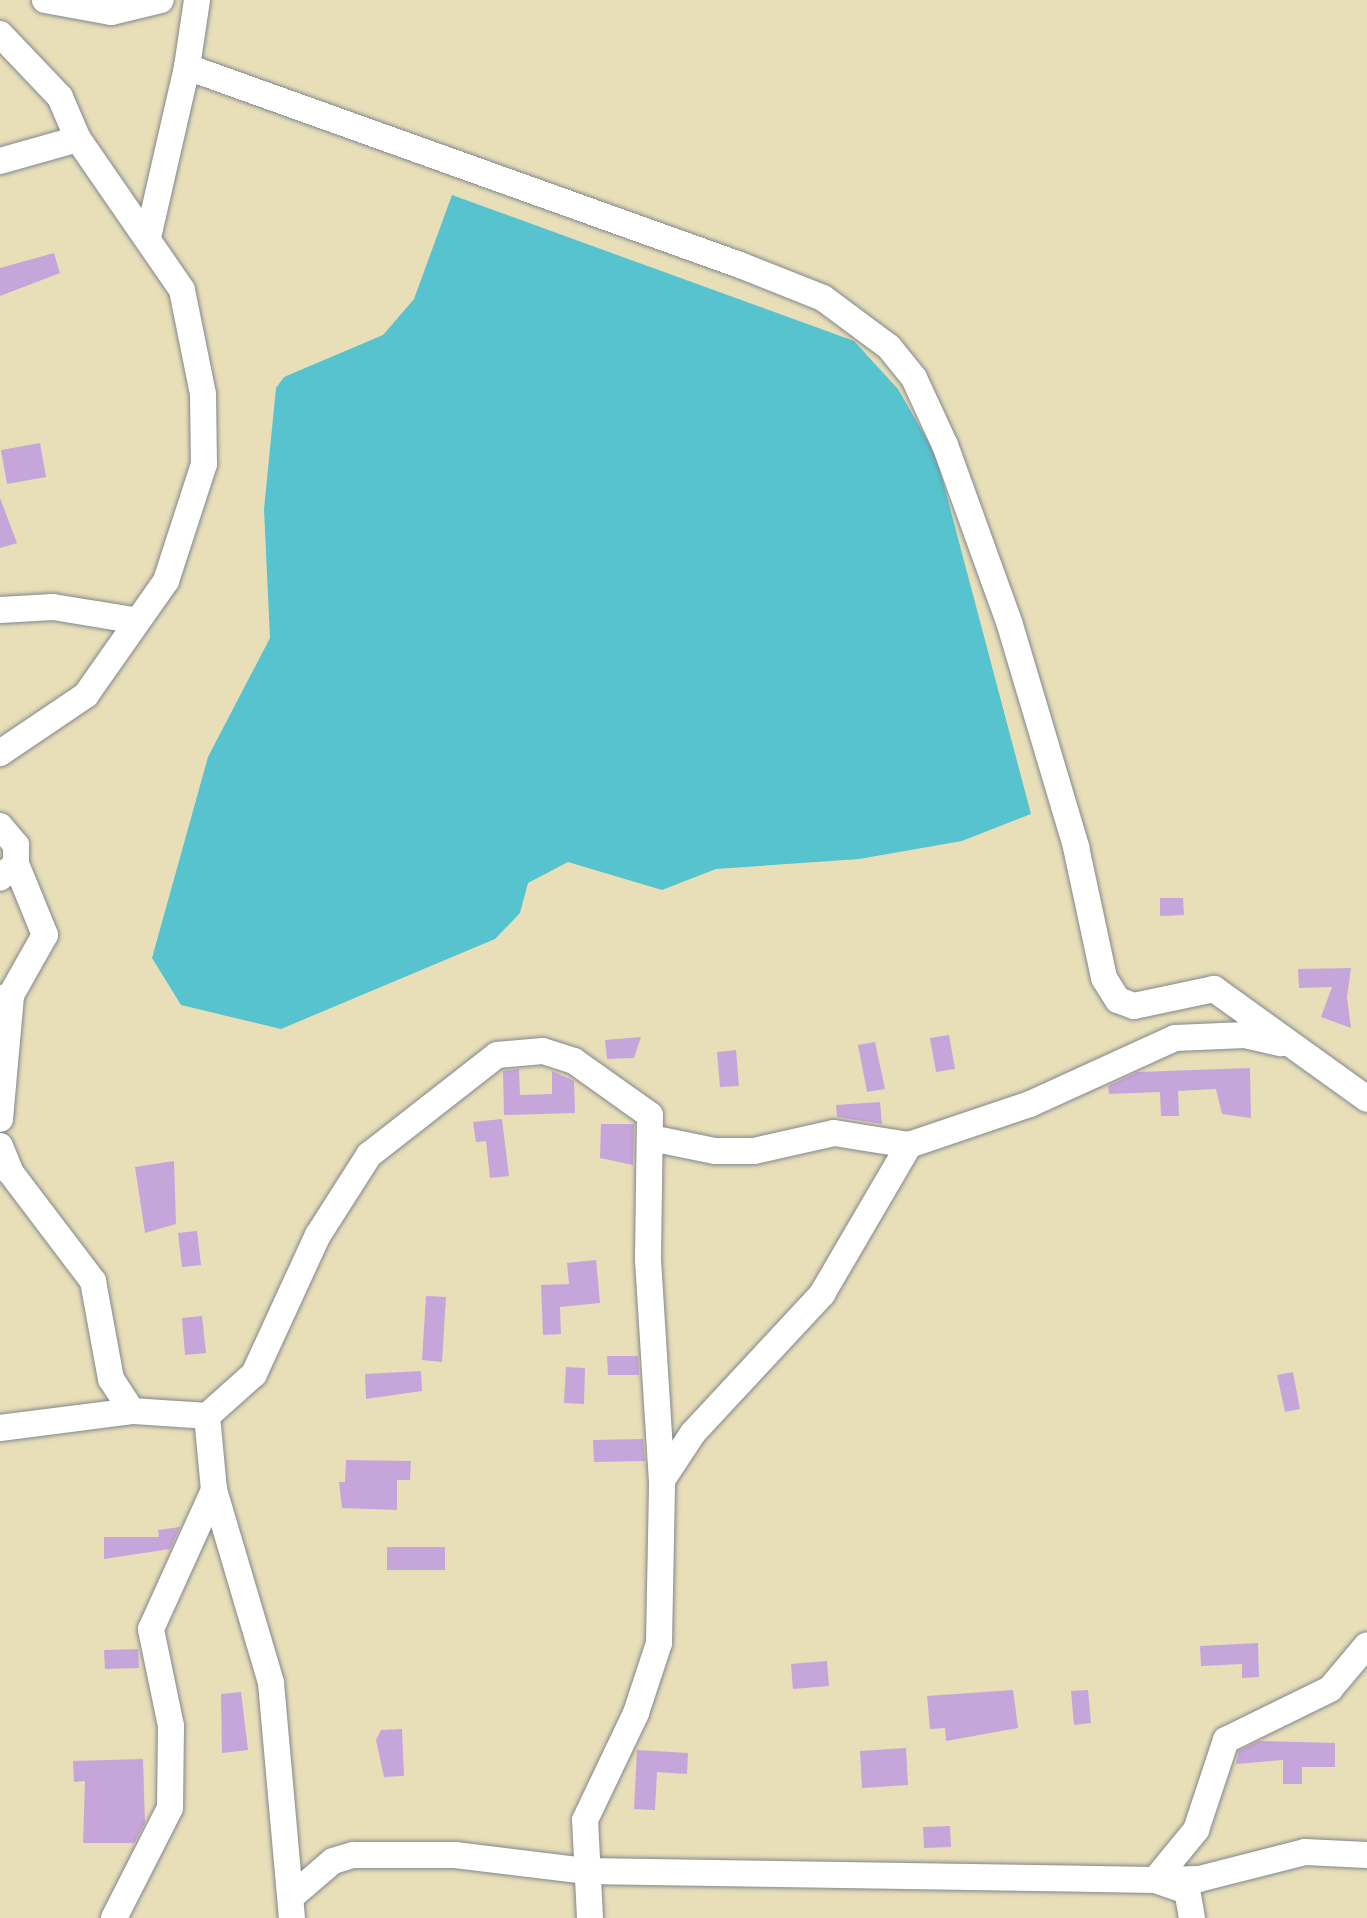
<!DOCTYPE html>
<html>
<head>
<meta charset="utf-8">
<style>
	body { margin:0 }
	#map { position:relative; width:1367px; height:1918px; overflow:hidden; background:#e8dfb9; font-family:"Patrick Hand",sans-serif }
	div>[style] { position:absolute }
	.water>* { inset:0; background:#56c3cf }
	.building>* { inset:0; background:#c6a5db }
	.roads { filter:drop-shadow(0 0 2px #82878c) drop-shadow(0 0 2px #82878c) }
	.minor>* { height:26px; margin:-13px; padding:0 13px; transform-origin:13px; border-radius:13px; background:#fff }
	span { translate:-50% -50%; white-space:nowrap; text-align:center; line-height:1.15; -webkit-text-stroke:8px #f6f6f2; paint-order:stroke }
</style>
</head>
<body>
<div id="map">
	<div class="water">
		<i style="clip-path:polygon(452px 195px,854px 341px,898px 389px,936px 455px,1031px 814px,962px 841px,859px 859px,716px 869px,662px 890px,568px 862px,528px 883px,520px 913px,495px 939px,281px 1029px,181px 1005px,152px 958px,208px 757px,270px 638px,264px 509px,276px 388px,284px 377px,383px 335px,414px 299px)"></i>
	</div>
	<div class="building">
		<i style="clip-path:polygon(54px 253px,60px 273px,0 296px,0 268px)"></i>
		<i style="clip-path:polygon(40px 443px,46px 477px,7px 484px,1px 450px)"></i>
		<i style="clip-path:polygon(0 498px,17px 543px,0 548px)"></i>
		<i style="clip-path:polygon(1160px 898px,1183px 898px,1184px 915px,1160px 916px)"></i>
		<i style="clip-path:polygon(1351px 968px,1347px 997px,1351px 1028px,1321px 1017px,1332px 987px,1299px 988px,1298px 969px)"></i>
		<i style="clip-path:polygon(949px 1035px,955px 1069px,936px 1072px,930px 1038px)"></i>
		<i style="clip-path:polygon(641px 1037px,634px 1058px,607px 1059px,605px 1040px)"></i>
		<i style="clip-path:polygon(875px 1042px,885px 1089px,867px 1092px,858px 1045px)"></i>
		<i style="clip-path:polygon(736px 1050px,739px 1086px,720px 1087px,717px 1052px)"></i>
		<i style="clip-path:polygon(1250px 1068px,1251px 1118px,1222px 1114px,1216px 1089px,1178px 1091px,1179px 1116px,1161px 1116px,1160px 1092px,1109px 1094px,1108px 1086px,1138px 1072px)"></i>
		<i style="clip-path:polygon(519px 1069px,520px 1095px,552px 1094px,552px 1071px,574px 1081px,575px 1113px,504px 1115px,503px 1071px)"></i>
		<i style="clip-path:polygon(880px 1102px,882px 1124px,837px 1117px,836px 1105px)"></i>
		<i style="clip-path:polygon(502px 1119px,509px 1176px,490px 1178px,486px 1141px,476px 1142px,473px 1122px)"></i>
		<i style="clip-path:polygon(601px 1124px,634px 1124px,633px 1165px,600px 1158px)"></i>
		<i style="clip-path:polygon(174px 1161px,176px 1224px,145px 1233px,135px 1167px)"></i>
		<i style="clip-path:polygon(197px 1231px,201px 1265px,182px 1267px,178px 1233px)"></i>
		<i style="clip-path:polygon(596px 1260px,600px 1303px,560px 1307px,561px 1334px,543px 1335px,541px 1285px,569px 1284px,567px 1263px)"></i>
		<i style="clip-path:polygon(426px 1296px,446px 1297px,442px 1362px,422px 1360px)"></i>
		<i style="clip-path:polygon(202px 1316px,206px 1353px,185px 1355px,182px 1318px)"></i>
		<i style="clip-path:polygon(607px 1356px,638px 1356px,639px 1375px,608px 1375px)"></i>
		<i style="clip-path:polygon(566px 1367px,585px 1368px,584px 1404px,564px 1403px)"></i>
		<i style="clip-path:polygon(421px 1371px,422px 1391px,366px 1399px,365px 1374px)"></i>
		<i style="clip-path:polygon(1293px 1372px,1300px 1409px,1285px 1412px,1277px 1375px)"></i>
		<i style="clip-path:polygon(643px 1439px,645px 1461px,594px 1462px,593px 1440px)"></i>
		<i style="clip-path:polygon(346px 1460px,411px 1461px,410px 1480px,397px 1480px,397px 1510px,342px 1508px,339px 1482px,345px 1482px)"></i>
		<i style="clip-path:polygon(180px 1527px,170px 1549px,104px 1559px,104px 1537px,159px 1537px,158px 1530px)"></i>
		<i style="clip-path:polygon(387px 1547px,445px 1547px,445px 1570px,387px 1570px)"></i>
		<i style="clip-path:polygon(1258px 1643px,1259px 1677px,1242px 1678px,1242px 1664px,1201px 1666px,1200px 1646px)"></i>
		<i style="clip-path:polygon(138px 1649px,139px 1668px,105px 1669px,104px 1650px)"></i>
		<i style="clip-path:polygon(827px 1661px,829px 1686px,793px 1689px,791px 1664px)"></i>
		<i style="clip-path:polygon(1013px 1690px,1018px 1728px,946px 1741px,945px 1728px,930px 1729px,927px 1696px)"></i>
		<i style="clip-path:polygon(1088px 1690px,1091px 1723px,1074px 1725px,1071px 1691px)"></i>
		<i style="clip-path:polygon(241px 1692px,248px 1750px,222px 1753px,221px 1694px)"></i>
		<i style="clip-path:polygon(402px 1729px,404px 1776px,384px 1777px,376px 1740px,381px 1730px)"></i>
		<i style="clip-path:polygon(1259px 1741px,1335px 1743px,1335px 1767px,1302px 1767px,1302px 1784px,1283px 1784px,1283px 1760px,1236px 1764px,1239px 1751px)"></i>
		<i style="clip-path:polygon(906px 1748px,908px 1785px,862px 1788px,860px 1751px)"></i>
		<i style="clip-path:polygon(637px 1750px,688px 1753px,687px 1774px,657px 1772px,655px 1810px,634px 1809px)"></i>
		<i style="clip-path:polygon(143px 1759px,145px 1823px,134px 1843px,83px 1843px,85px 1781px,74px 1782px,73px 1761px)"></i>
		<i style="clip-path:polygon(950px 1826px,951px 1847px,924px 1848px,923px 1827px)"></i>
	</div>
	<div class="roads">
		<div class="minor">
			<i style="left:45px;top:0;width:67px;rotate:10.3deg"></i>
			<i style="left:111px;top:12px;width:51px;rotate:-13.5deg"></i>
			<i style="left:197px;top:0;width:68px;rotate:98.5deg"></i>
			<i style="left:187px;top:67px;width:587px;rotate:19.7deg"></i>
			<i style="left:740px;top:265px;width:89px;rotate:21.7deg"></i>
			<i style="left:823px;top:298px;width:82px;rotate:36.6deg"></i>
			<i style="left:889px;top:347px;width:40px;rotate:51deg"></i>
			<i style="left:914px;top:378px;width:74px;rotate:65.2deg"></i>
			<i style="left:945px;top:445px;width:191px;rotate:70.1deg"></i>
			<i style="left:1010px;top:625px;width:232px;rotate:73.4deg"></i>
			<i style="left:1076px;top:847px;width:134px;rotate:77.9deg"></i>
			<i style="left:1104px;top:978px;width:26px;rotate:58deg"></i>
			<i style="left:1118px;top:1000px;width:17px;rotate:21deg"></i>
			<i style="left:1134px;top:1006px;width:82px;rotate:-12deg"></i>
			<i style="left:1214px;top:989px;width:188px;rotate:35.7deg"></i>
			<i style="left:0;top:34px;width:87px;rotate:46.4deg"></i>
			<i style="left:60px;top:97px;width:46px;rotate:66.8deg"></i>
			<i style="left:78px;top:139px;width:183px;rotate:55.4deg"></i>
			<i style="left:182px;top:290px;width:106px;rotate:78.6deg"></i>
			<i style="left:203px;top:394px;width:70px;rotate:89.2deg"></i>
			<i style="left:204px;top:464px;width:123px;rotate:108deg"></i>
			<i style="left:166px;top:581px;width:139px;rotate:125.1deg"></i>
			<i style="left:86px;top:695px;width:104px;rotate:146deg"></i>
			<i style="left:0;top:161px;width:81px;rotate:-15.8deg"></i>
			<i style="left:149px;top:233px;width:170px;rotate:-77.1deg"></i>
			<i style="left:0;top:610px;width:53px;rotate:-3.2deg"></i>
			<i style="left:53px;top:607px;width:80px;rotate:9.3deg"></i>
			<i style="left:0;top:826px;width:25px;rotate:50deg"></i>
			<i style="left:16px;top:845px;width:19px;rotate:90deg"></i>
			<i style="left:16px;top:864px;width:21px;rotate:139deg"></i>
			<i style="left:0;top:999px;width:12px;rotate:-20deg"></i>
			<i style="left:11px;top:995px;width:69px;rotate:-60.5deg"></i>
			<i style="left:45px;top:935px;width:77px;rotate:-112.2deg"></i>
			<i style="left:0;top:1119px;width:124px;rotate:-84.9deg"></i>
			<i style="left:651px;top:1138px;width:65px;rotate:11.5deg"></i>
			<i style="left:715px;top:1151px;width:39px"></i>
			<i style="left:754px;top:1151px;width:82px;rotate:-12.7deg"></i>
			<i style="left:834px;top:1133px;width:76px;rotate:9.1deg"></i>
			<i style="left:0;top:1146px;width:29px;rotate:68deg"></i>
			<i style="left:11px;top:1173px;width:136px;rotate:52.8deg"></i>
			<i style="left:93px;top:1281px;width:100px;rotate:79.6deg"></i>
			<i style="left:111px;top:1379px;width:38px;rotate:57deg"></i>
			<i style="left:0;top:1428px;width:133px;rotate:-7.3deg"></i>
			<i style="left:132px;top:1411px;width:75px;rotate:3.8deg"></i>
			<i style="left:214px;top:1490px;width:201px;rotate:73.5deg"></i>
			<i style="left:271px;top:1683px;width:236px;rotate:84.9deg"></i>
			<i style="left:291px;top:1897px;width:55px;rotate:-40.6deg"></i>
			<i style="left:333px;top:1861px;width:21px;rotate:-17deg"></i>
			<i style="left:353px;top:1855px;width:102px"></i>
			<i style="left:455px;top:1855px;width:131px;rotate:7deg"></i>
			<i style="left:585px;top:1871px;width:570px;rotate:0.9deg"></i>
			<i style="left:1155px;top:1880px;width:44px;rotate:-1.3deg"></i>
			<i style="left:1199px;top:1879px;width:109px;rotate:-14.3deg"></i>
			<i style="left:1305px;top:1852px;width:62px;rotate:2.8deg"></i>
			<i style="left:114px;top:1918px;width:123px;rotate:-63deg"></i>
			<i style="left:170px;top:1808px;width:82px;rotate:-89.3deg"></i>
			<i style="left:171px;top:1726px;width:99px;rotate:-101.7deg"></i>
			<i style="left:151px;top:1629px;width:153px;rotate:-65.6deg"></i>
			<i style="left:214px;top:1490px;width:74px;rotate:-95.4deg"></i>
			<i style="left:207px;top:1416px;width:63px;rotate:-41.8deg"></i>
			<i style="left:254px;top:1374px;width:153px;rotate:-65.3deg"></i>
			<i style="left:318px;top:1235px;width:95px;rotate:-57.5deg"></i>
			<i style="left:369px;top:1155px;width:162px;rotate:-38deg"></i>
			<i style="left:497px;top:1055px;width:46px;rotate:-5deg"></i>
			<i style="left:543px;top:1051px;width:33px;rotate:18deg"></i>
			<i style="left:574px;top:1061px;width:93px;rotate:35.4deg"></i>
			<i style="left:650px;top:1115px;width:145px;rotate:90.8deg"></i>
			<i style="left:648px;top:1260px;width:220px;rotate:86.4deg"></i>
			<i style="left:590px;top:1918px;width:98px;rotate:-92.9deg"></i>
			<i style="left:585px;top:1820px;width:119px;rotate:-64.5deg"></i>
			<i style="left:636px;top:1713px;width:74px;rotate:-71.8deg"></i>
			<i style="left:659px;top:1643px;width:163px;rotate:-88.9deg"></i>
			<i style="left:662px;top:1480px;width:56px;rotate:-56.6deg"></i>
			<i style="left:693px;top:1433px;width:190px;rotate:-47.1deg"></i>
			<i style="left:822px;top:1294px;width:173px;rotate:-59.7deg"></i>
			<i style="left:909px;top:1145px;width:128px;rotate:-18.7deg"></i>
			<i style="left:1030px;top:1104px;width:159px;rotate:-24.5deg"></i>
			<i style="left:1175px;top:1038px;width:70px;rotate:-2.5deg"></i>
			<i style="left:1245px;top:1035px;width:37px;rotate:13deg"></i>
			<i style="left:1192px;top:1918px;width:27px;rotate:-100deg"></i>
			<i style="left:1187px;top:1891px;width:34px;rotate:-161deg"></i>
			<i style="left:1155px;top:1880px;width:65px;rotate:-50.6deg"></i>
			<i style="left:1196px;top:1830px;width:95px;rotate:-71.6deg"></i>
			<i style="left:1226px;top:1740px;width:116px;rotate:-26.1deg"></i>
			<i style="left:1330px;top:1689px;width:57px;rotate:-49.9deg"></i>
		</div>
	</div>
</div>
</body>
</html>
